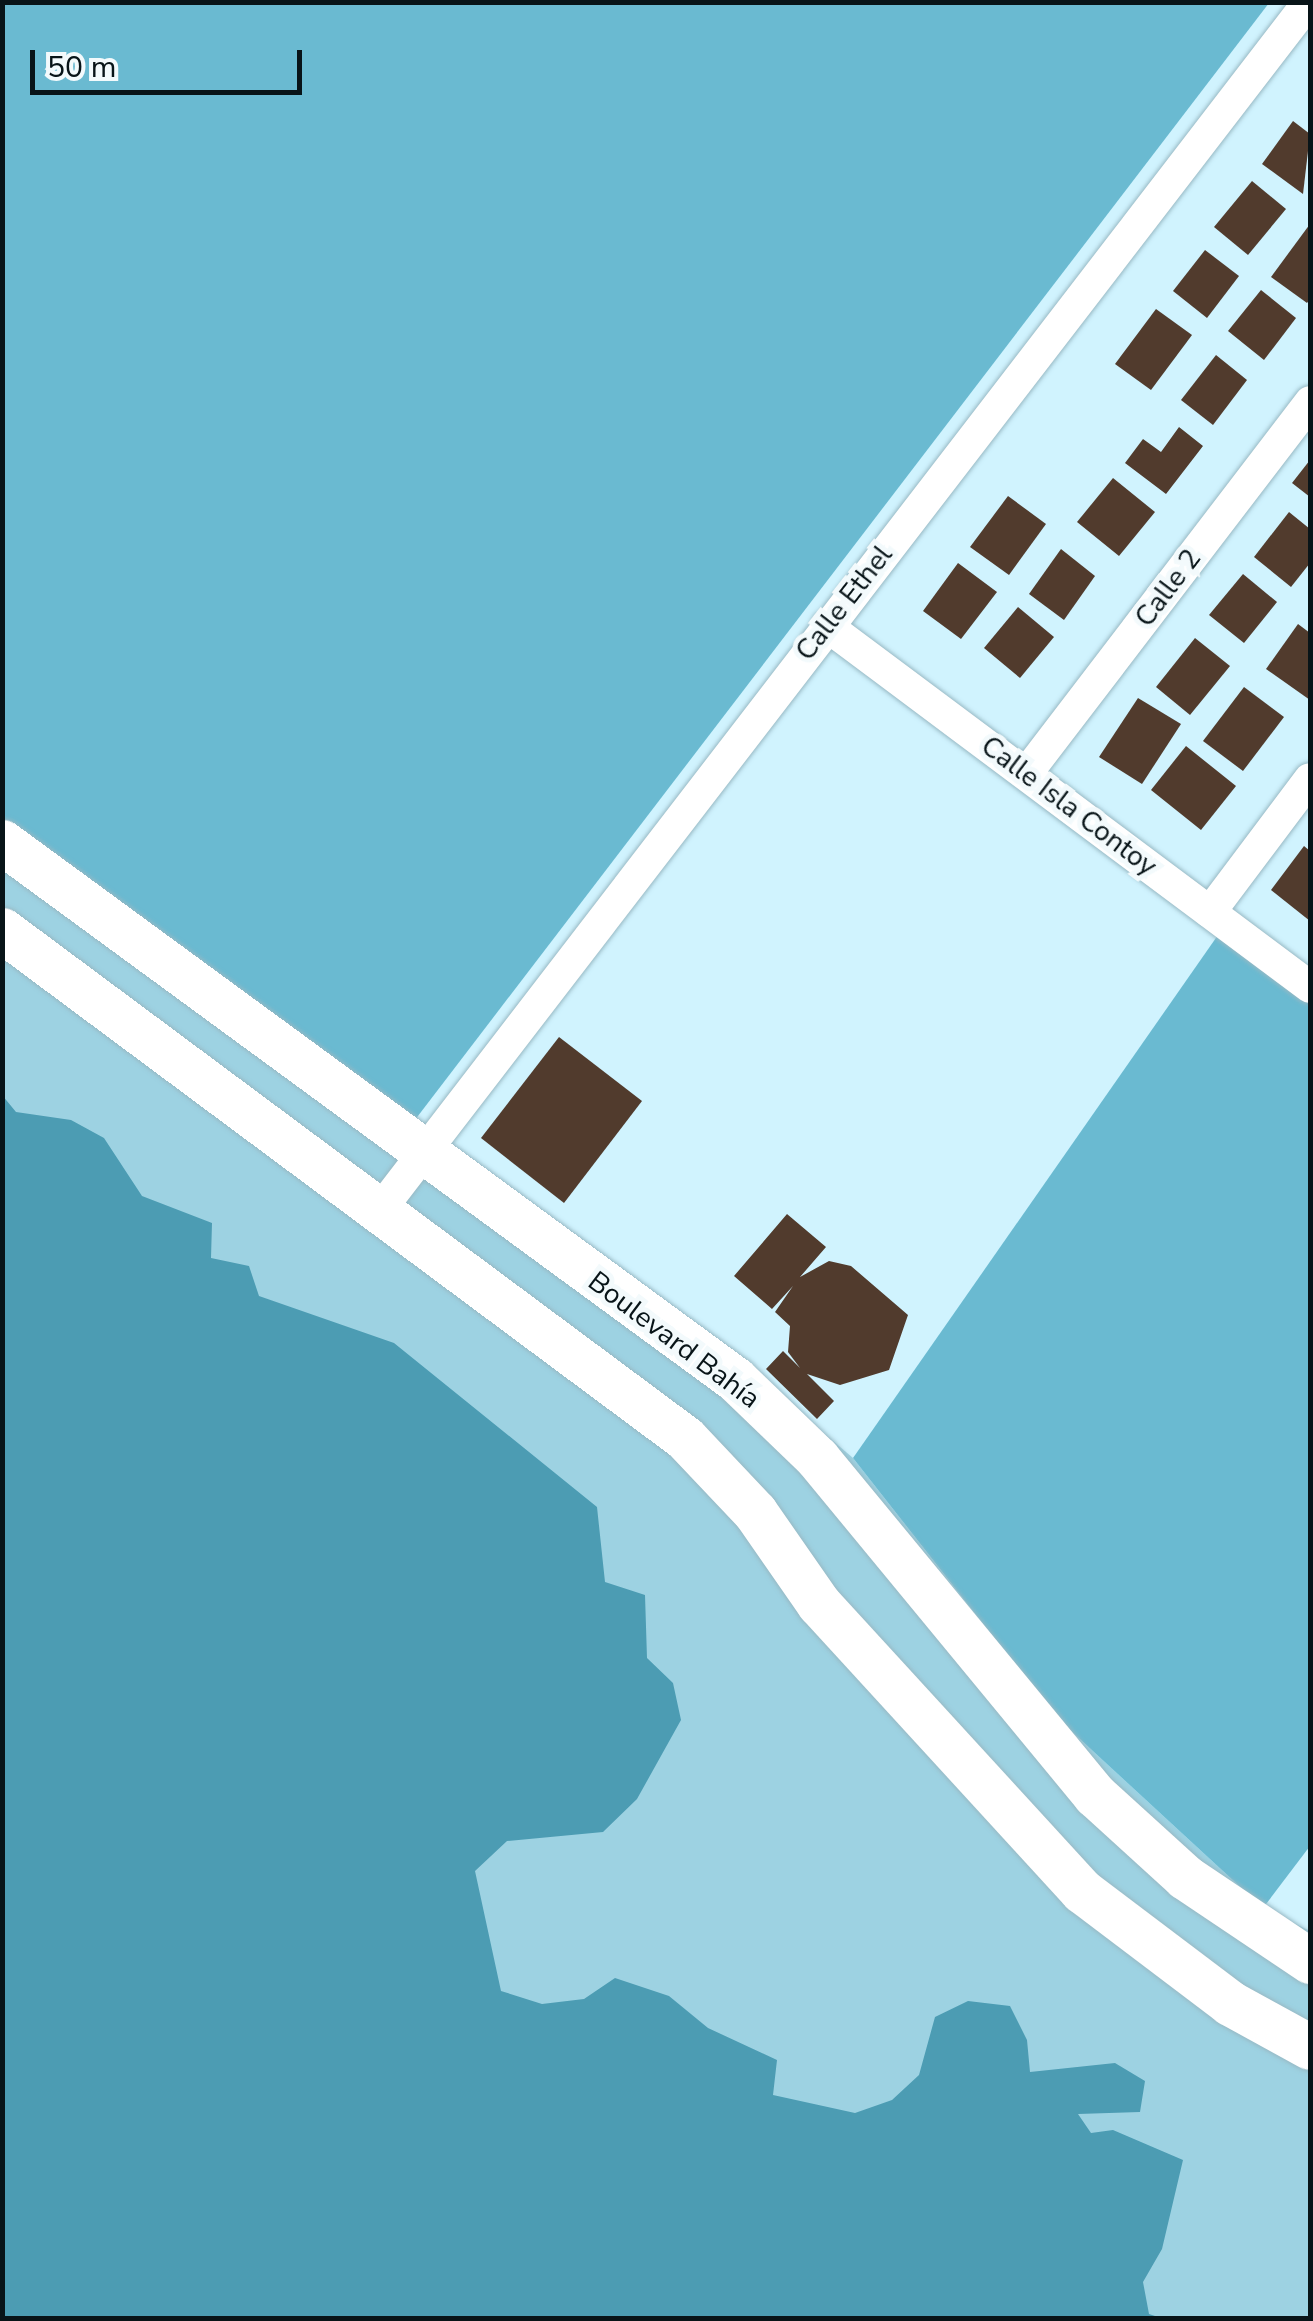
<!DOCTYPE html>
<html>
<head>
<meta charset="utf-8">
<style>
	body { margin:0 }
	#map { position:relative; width:1313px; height:2321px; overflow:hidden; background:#d0f3fe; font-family:"Nunito Sans",sans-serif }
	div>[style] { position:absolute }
	.green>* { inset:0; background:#9dd2e2 }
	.forest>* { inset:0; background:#6abad1 }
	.water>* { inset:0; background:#4c9cb3 }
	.building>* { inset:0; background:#513b2d }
	.roads { filter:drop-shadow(0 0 2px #98b9c4) drop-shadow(0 0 2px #98b9c4) }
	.minor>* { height:32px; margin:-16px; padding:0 16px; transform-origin:16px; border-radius:16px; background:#fff }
	.secondary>* { height:45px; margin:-22.5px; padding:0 22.5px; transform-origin:22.5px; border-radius:22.5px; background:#fff }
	span { translate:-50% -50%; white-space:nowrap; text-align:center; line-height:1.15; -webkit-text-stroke:10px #f3fafc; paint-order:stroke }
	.street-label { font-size:28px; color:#081418 }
	.frame { position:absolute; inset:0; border:5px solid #081418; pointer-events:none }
	.scale { position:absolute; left:30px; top:50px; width:272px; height:45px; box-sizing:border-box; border:5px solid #081418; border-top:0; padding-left:12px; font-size:30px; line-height:35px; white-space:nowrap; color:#081418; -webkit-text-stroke:8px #f3fafc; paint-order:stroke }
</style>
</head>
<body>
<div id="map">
	<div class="green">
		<i style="clip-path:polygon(2px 824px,744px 1365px,853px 1458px,1056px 1717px,1263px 1908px,1310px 1931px,1310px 2318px,3px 2318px)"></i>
	</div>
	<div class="forest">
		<i style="clip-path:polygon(2px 3px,1269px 3px,408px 1129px,3px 824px)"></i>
		<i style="clip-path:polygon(1218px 935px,1310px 1005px,1310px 1846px,1263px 1908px,1056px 1717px,853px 1458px)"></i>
	</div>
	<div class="water">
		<i style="clip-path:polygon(2px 1095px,16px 1112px,71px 1120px,104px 1138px,142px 1196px,212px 1223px,211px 1258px,249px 1266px,259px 1296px,394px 1343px,597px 1507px,605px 1582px,645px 1595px,647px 1658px,673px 1683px,681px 1720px,637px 1799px,603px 1832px,507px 1841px,475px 1871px,501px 1991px,542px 2004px,584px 1999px,615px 1978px,669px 1996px,708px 2028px,777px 2060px,773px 2095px,855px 2113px,892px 2100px,919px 2075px,935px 2017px,968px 2001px,1010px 2006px,1027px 2040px,1030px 2072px,1115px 2063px,1145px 2081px,1140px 2112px,1078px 2114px,1091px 2133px,1113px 2130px,1183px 2160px,1162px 2249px,1143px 2282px,1149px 2314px,1161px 2318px,3px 2318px)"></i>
	</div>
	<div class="building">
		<i style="clip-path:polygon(1293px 121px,1310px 134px,1303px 194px,1262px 164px)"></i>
		<i style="clip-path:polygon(1252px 181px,1286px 209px,1248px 255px,1214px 227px)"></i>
		<i style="clip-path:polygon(1310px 224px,1310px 299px,1307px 303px,1271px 277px)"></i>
		<i style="clip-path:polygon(1205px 250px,1239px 276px,1207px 318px,1173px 291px)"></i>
		<i style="clip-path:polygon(1261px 290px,1296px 318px,1264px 360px,1228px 331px)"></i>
		<i style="clip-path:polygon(1156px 309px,1192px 335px,1151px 390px,1115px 364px)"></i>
		<i style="clip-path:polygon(1216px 355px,1247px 380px,1213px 425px,1181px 400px)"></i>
		<i style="clip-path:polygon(1179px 427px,1203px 446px,1166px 494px,1125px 463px,1143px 439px,1161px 452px)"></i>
		<i style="clip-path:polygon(1310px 460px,1310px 497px,1292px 483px)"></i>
		<i style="clip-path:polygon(1113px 478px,1155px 512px,1119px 556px,1077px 522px)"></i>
		<i style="clip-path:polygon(1008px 496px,1046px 524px,1009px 575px,970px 547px)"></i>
		<i style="clip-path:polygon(1289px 512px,1310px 529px,1310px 563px,1291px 587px,1254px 557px)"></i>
		<i style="clip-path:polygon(1061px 549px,1095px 576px,1064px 620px,1029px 594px)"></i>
		<i style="clip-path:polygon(958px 563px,997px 592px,961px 639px,923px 611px)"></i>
		<i style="clip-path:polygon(1243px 574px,1277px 602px,1244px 643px,1209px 615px)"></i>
		<i style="clip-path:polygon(1018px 607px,1054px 637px,1020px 678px,984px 648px)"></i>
		<i style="clip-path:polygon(1298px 624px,1310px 633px,1310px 700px,1266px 669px)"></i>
		<i style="clip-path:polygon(1195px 638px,1230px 666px,1190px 715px,1156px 687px)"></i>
		<i style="clip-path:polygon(1244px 687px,1284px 717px,1243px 771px,1203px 741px)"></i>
		<i style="clip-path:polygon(1138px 698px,1181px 724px,1142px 784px,1099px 757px)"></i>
		<i style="clip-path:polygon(1186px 746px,1236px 786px,1201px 830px,1151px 790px)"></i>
		<i style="clip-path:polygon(1304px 846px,1310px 851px,1310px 921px,1271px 890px)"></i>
		<i style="clip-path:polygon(559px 1037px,642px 1101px,564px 1203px,481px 1138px)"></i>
		<i style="clip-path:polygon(787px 1214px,826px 1247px,800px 1277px,829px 1261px,851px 1266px,908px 1315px,889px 1370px,840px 1385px,807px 1374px,834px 1401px,817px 1419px,766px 1369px,783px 1351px,800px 1368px,788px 1352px,790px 1326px,775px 1312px,793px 1286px,772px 1309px,734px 1276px)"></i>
	</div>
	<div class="roads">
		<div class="minor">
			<i style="left:827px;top:626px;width:603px;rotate:36.77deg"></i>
			<i style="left:1026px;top:774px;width:468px;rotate:-52.6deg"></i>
			<i style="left:1210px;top:912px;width:166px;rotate:-53.1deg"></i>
			<i style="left:383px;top:1206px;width:1519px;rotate:-52.44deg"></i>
		</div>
		<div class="secondary">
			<i style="left:2px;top:842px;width:909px;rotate:36.23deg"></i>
			<i style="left:735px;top:1379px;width:114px;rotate:43.9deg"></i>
			<i style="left:817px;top:1458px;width:437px;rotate:50.5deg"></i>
			<i style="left:1095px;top:1795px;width:122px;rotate:42.3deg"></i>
			<i style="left:1185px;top:1877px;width:151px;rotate:33.9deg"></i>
			<i style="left:2px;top:930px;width:851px;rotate:36.64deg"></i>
			<i style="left:685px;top:1438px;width:102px;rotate:46.6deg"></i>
			<i style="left:755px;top:1512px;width:112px;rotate:55.2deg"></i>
			<i style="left:819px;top:1604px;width:389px;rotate:47.5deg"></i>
			<i style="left:1082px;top:1891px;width:186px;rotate:37.1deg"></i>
			<i style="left:1230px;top:2003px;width:91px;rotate:28.8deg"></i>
		</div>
	</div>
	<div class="street-label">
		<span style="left:1168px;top:588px;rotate:-53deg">Calle 2</span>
		<span style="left:844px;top:603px;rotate:-52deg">Calle Ethel</span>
		<span style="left:1069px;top:806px;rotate:37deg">Calle Isla Contoy</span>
		<span style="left:674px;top:1340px;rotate:37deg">Boulevard Bahía</span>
	</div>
	<div class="frame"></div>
	<div class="scale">50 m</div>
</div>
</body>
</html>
